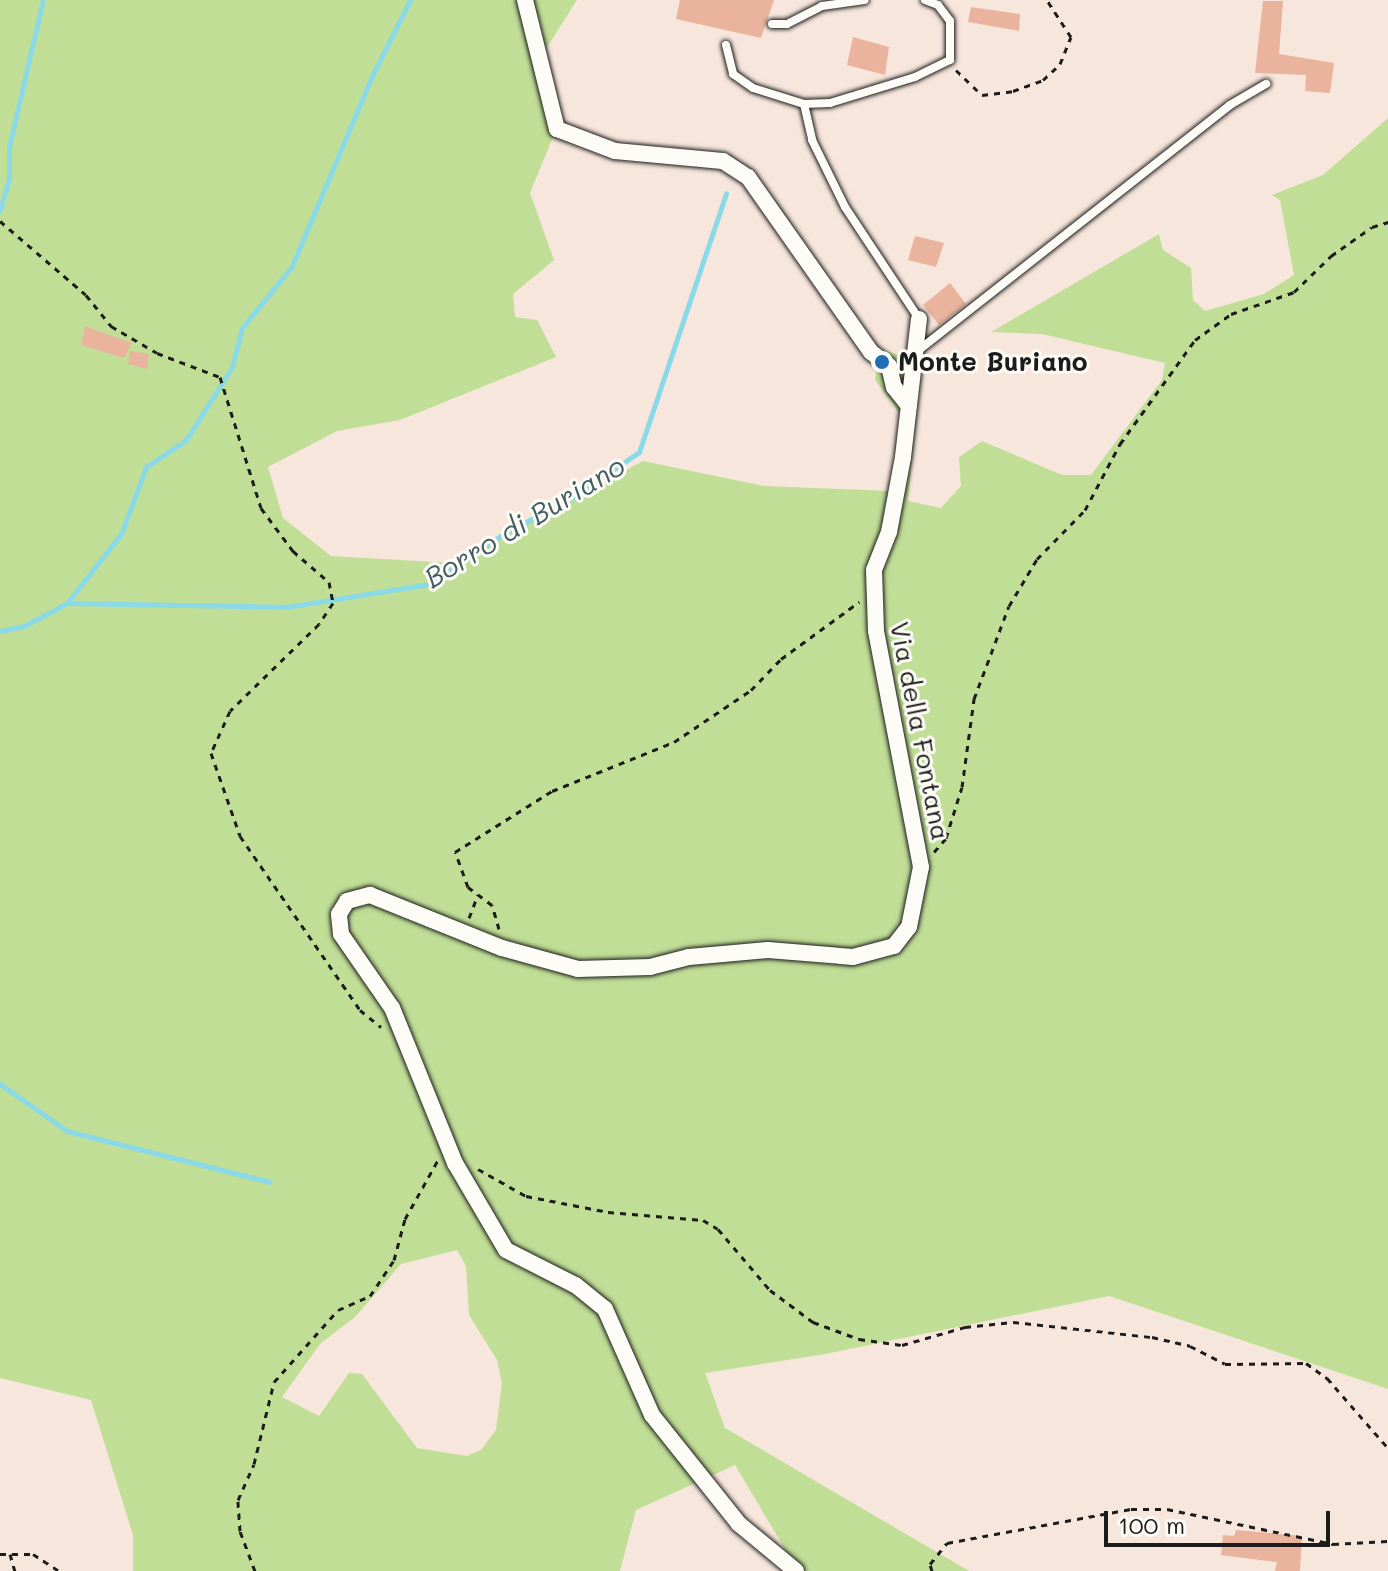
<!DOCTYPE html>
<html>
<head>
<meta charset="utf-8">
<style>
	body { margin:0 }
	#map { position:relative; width:1388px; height:1571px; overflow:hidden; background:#f7e6dc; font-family:Mali,sans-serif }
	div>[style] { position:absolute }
	.green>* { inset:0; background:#c0de96 }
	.stream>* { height:5px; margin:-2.5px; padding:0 2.5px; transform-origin:2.5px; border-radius:2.5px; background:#8ad9e7 }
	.building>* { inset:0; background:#e9b39d }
	.path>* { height:3px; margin-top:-1.5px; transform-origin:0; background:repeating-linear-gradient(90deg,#1c1c1c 0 6px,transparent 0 12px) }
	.roads { filter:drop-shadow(0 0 2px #1c1c1c) drop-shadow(0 0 2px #1c1c1c) }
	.lane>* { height:8px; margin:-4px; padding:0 4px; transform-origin:4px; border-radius:4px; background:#fdfcf7 }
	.street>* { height:16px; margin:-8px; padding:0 8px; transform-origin:8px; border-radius:8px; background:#fdfcf7 }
	.dots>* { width:22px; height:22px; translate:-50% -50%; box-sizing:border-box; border:4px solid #fdfcf7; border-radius:50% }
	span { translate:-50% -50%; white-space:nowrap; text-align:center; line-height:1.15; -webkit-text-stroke:6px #fdfcf7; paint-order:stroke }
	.poi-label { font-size:26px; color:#1c1c1c; font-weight:700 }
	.left { translate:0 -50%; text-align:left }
	.street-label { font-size:26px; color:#1c1c1c }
	.water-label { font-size:28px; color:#425e63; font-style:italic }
	.scale { position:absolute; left:1104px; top:1511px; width:226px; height:36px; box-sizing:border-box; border:4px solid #1c1c1c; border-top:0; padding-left:10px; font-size:24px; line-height:28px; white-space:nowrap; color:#1c1c1c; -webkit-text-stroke:6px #fdfcf7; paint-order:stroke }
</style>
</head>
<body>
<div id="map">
	<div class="green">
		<i style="clip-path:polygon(evenodd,0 0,577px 0,542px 55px,556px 115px,568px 129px,615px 146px,708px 153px,745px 170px,778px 204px,869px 340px,880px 349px,903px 356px,911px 334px,922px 359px,908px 501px,941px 508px,961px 486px,959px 457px,982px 441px,1062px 475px,1091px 475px,1162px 380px,1165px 363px,1042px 334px,991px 332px,1159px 234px,1163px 250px,1191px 268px,1193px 300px,1205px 311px,1264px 294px,1294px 275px,1280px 200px,1272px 195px,1323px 175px,1388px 118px,1388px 1389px,1109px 1296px,825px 1354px,705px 1373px,725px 1428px,969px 1571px,798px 1571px,735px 1465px,636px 1510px,620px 1571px,133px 1571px,133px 1535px,91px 1400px,0 1378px,0 0,553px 137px,598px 153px,699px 159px,734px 171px,877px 365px,875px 380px,903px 418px,890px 491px,764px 486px,643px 461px,452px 563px,331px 556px,283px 518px,268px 467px,337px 431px,400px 420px,556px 357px,537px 320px,515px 317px,513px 294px,554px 260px,530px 193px,553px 137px,0 0,457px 1250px,466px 1266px,469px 1315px,497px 1360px,502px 1383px,496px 1430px,481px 1450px,467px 1456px,417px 1448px,362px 1374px,349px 1373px,319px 1416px,282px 1397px,320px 1344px,356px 1316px,401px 1264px,457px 1250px)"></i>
	</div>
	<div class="stream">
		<i style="left:0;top:210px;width:33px;rotate:-74deg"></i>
		<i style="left:9px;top:178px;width:31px;rotate:-90deg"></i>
		<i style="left:9px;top:147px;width:151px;rotate:-77deg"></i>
		<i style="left:67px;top:603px;width:88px;rotate:-52deg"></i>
		<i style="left:121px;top:534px;width:72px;rotate:-69.5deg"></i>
		<i style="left:146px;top:467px;width:48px;rotate:-34deg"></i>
		<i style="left:186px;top:440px;width:86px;rotate:-57.8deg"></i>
		<i style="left:232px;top:367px;width:40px;rotate:-75.6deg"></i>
		<i style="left:242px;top:328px;width:80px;rotate:-51.1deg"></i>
		<i style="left:292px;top:266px;width:204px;rotate:-67.2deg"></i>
		<i style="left:371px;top:78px;width:87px;rotate:-63.4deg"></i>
		<i style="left:0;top:631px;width:25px;rotate:-12deg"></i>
		<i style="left:24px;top:626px;width:49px;rotate:-28.1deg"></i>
		<i style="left:67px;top:603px;width:219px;rotate:1deg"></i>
		<i style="left:286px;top:607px;width:145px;rotate:-9.1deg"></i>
		<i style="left:429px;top:584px;width:95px;rotate:-33.9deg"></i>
		<i style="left:508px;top:531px;width:66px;rotate:-27deg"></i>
		<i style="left:567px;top:501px;width:87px;rotate:-34.2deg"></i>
		<i style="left:639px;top:452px;width:273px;rotate:-71.4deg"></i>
		<i style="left:0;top:1084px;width:82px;rotate:35deg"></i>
		<i style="left:67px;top:1131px;width:209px;rotate:14.1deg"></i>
	</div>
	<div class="building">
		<i style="clip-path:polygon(680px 0,774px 0,761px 38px,676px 19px)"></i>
		<i style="clip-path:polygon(1263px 1px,1283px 1px,1279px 54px,1334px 63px,1330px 93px,1305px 91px,1306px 75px,1255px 73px)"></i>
		<i style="clip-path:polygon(971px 7px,1020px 14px,1019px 31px,968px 22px)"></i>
		<i style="clip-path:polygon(853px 37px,889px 47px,885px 75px,847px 65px)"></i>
		<i style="clip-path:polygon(915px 236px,944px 243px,936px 267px,908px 260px)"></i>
		<i style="clip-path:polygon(950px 283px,966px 304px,939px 325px,923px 305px)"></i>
		<i style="clip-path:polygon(85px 326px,132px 343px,124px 358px,81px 345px)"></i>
		<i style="clip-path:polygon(130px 351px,149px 354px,147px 369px,128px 364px)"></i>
		<i style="clip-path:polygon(1236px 1530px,1302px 1536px,1300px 1571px,1275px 1571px,1277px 1562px,1221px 1555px,1223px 1535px,1234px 1536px)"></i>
	</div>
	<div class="path">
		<i style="left:956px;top:70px;width:36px;rotate:44deg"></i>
		<i style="left:982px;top:95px;width:31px;rotate:-7deg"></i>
		<i style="left:1013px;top:91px;width:32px;rotate:-20deg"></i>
		<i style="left:1043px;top:80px;width:23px;rotate:-43deg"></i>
		<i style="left:1060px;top:64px;width:29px;rotate:-68deg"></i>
		<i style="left:1071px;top:37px;width:44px;rotate:-123deg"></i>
		<i style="left:0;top:221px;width:113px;rotate:40.7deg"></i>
		<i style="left:86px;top:295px;width:40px;rotate:51deg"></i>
		<i style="left:111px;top:326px;width:53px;rotate:30.4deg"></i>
		<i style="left:157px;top:353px;width:67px;rotate:20.9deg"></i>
		<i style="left:220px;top:377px;width:137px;rotate:72.6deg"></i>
		<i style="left:261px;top:508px;width:54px;rotate:53.3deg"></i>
		<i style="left:293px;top:551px;width:48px;rotate:40.7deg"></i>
		<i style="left:329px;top:582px;width:21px;rotate:79deg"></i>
		<i style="left:333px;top:603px;width:25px;rotate:124deg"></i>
		<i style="left:319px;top:624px;width:124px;rotate:135.7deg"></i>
		<i style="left:230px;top:711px;width:46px;rotate:114.3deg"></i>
		<i style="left:211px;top:753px;width:88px;rotate:70.7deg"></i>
		<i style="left:240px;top:836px;width:211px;rotate:55.4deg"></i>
		<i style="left:360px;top:1010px;width:27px;rotate:39deg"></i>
		<i style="left:934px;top:852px;width:18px;rotate:-49deg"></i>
		<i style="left:946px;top:838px;width:53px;rotate:-72.6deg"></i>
		<i style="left:962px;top:787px;width:89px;rotate:-82.2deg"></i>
		<i style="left:974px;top:699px;width:99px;rotate:-69.4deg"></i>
		<i style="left:1009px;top:606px;width:55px;rotate:-59.2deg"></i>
		<i style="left:1037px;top:559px;width:69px;rotate:-45.6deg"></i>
		<i style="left:1085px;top:510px;width:75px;rotate:-62.1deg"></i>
		<i style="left:1120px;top:444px;width:128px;rotate:-54.2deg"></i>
		<i style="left:1195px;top:340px;width:44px;rotate:-35.8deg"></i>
		<i style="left:1231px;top:314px;width:67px;rotate:-19.2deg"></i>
		<i style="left:1294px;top:292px;width:52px;rotate:-44.2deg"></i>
		<i style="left:1331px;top:256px;width:50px;rotate:-35.3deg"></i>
		<i style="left:1372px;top:227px;width:17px;rotate:-17deg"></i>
		<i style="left:469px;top:918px;width:25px;rotate:-69deg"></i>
		<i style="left:499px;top:929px;width:25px;rotate:-106deg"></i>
		<i style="left:492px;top:905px;width:30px;rotate:-143deg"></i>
		<i style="left:468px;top:887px;width:37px;rotate:-110deg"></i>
		<i style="left:455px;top:852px;width:115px;rotate:-32.2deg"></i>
		<i style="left:552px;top:791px;width:131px;rotate:-21.9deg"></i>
		<i style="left:674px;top:742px;width:93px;rotate:-34deg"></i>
		<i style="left:751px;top:690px;width:43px;rotate:-45.9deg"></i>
		<i style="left:781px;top:659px;width:97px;rotate:-36.2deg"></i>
		<i style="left:478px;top:1169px;width:55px;rotate:29.4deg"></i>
		<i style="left:526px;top:1196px;width:84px;rotate:11deg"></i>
		<i style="left:608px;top:1212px;width:95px;rotate:4.8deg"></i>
		<i style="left:703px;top:1220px;width:17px;rotate:31deg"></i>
		<i style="left:718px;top:1229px;width:80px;rotate:49.6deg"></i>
		<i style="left:770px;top:1290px;width:54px;rotate:36.7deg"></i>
		<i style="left:813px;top:1322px;width:49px;rotate:20.3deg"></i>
		<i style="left:859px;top:1339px;width:43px;rotate:7.9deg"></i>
		<i style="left:902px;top:1345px;width:66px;rotate:-15.9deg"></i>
		<i style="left:965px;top:1327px;width:48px;rotate:-5.9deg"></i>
		<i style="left:1013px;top:1322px;width:140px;rotate:6.2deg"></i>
		<i style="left:1152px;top:1337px;width:39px;rotate:13deg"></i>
		<i style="left:1190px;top:1346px;width:39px;rotate:27deg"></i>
		<i style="left:1225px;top:1364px;width:81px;rotate:-0.7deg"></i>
		<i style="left:1306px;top:1363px;width:26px;rotate:36deg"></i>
		<i style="left:1327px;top:1378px;width:93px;rotate:48.9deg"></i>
		<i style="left:0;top:1554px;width:33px"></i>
		<i style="left:33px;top:1554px;width:31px;rotate:33deg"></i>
		<i style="left:10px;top:1554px;width:18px;rotate:74deg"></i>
		<i style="left:255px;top:1571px;width:43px;rotate:-110.6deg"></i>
		<i style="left:240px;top:1531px;width:31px;rotate:-94deg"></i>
		<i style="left:238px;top:1500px;width:39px;rotate:-66deg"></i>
		<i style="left:254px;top:1464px;width:84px;rotate:-76.3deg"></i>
		<i style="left:274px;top:1382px;width:96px;rotate:-48.4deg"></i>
		<i style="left:338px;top:1310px;width:35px;rotate:-24deg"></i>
		<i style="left:370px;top:1296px;width:43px;rotate:-56.3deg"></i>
		<i style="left:394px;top:1260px;width:42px;rotate:-75deg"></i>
		<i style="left:405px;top:1219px;width:68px;rotate:-60.8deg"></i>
		<i style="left:932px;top:1571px;width:7px;rotate:-106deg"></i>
		<i style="left:930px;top:1564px;width:27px;rotate:-51deg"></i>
		<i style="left:947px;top:1543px;width:187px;rotate:-10.5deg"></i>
		<i style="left:1131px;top:1509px;width:36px"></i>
		<i style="left:1167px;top:1509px;width:170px;rotate:11.9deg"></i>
		<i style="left:1333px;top:1544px;width:55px;rotate:-3.1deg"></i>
	</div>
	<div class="roads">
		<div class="lane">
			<i style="left:772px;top:24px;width:15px"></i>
			<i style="left:787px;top:24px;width:39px;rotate:-27deg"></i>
			<i style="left:822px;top:6px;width:43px;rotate:-7.9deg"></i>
			<i style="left:726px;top:45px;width:30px;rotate:76deg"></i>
			<i style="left:733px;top:74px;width:24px;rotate:35deg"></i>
			<i style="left:753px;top:88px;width:53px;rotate:17.4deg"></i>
			<i style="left:804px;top:104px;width:26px;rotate:-2deg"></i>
			<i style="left:830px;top:103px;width:89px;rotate:-17deg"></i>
			<i style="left:915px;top:77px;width:39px;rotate:-26deg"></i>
			<i style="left:950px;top:60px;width:39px;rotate:-90deg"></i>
			<i style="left:950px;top:21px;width:20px;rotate:-127deg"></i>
			<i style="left:938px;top:5px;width:14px;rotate:-159deg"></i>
			<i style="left:804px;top:104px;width:37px;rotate:77deg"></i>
			<i style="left:812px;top:140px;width:75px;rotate:63.8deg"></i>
			<i style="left:845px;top:207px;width:134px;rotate:56.5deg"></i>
			<i style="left:915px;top:353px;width:401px;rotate:-38.2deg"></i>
			<i style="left:1230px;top:105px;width:42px;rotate:-30.3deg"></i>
		</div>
		<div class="street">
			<i style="left:525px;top:0;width:133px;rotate:76.1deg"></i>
			<i style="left:557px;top:129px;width:62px;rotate:20.8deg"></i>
			<i style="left:615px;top:151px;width:108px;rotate:5.3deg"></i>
			<i style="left:723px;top:161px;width:30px;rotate:33deg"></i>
			<i style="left:748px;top:177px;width:214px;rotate:54.9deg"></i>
			<i style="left:871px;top:352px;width:23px;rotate:38deg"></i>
			<i style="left:889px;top:366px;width:22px;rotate:77deg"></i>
			<i style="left:894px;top:387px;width:24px;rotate:52deg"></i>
			<i style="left:796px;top:1571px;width:74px;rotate:-140.5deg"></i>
			<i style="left:739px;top:1524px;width:139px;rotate:-128.6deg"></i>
			<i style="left:652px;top:1415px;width:116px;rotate:-113.9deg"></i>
			<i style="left:605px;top:1309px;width:38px;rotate:-141deg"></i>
			<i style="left:575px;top:1285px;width:77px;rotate:-153.1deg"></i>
			<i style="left:506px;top:1250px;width:101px;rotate:-120.4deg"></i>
			<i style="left:455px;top:1163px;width:167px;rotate:-112.1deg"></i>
			<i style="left:392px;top:1008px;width:90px;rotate:-124.6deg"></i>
			<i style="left:341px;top:934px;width:20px;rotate:-96deg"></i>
			<i style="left:339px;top:914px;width:15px;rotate:-58deg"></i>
			<i style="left:347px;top:901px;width:24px;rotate:-15deg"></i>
			<i style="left:370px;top:895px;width:142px;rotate:21.9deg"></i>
			<i style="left:502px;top:948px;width:79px;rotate:15.4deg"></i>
			<i style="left:578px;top:969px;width:72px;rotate:-1.6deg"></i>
			<i style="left:650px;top:967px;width:40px;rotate:-14.4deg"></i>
			<i style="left:689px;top:957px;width:79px;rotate:-5.1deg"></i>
			<i style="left:768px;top:950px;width:85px;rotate:4.7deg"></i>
			<i style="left:853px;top:957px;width:42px;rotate:-15deg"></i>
			<i style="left:894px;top:946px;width:24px;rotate:-52deg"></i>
			<i style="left:909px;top:927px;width:61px;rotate:-78.7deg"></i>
			<i style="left:921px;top:867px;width:240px;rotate:-100.8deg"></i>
			<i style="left:876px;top:631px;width:61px;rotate:-91.9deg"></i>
			<i style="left:874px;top:570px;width:41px;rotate:-68.5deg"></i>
			<i style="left:889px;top:532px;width:76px;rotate:-79.4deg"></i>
			<i style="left:903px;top:457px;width:139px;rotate:-83.4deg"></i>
		</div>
	</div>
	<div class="dots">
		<i style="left:882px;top:362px;background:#1f6fb2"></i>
	</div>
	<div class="poi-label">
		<span class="left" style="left:898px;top:362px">Monte Buriano</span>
	</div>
	<div class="street-label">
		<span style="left:920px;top:731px;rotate:79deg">Via della Fontana</span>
	</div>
	<div class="water-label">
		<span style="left:524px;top:521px;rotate:-31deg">Borro di Buriano</span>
	</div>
	<div class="scale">100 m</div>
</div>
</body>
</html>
